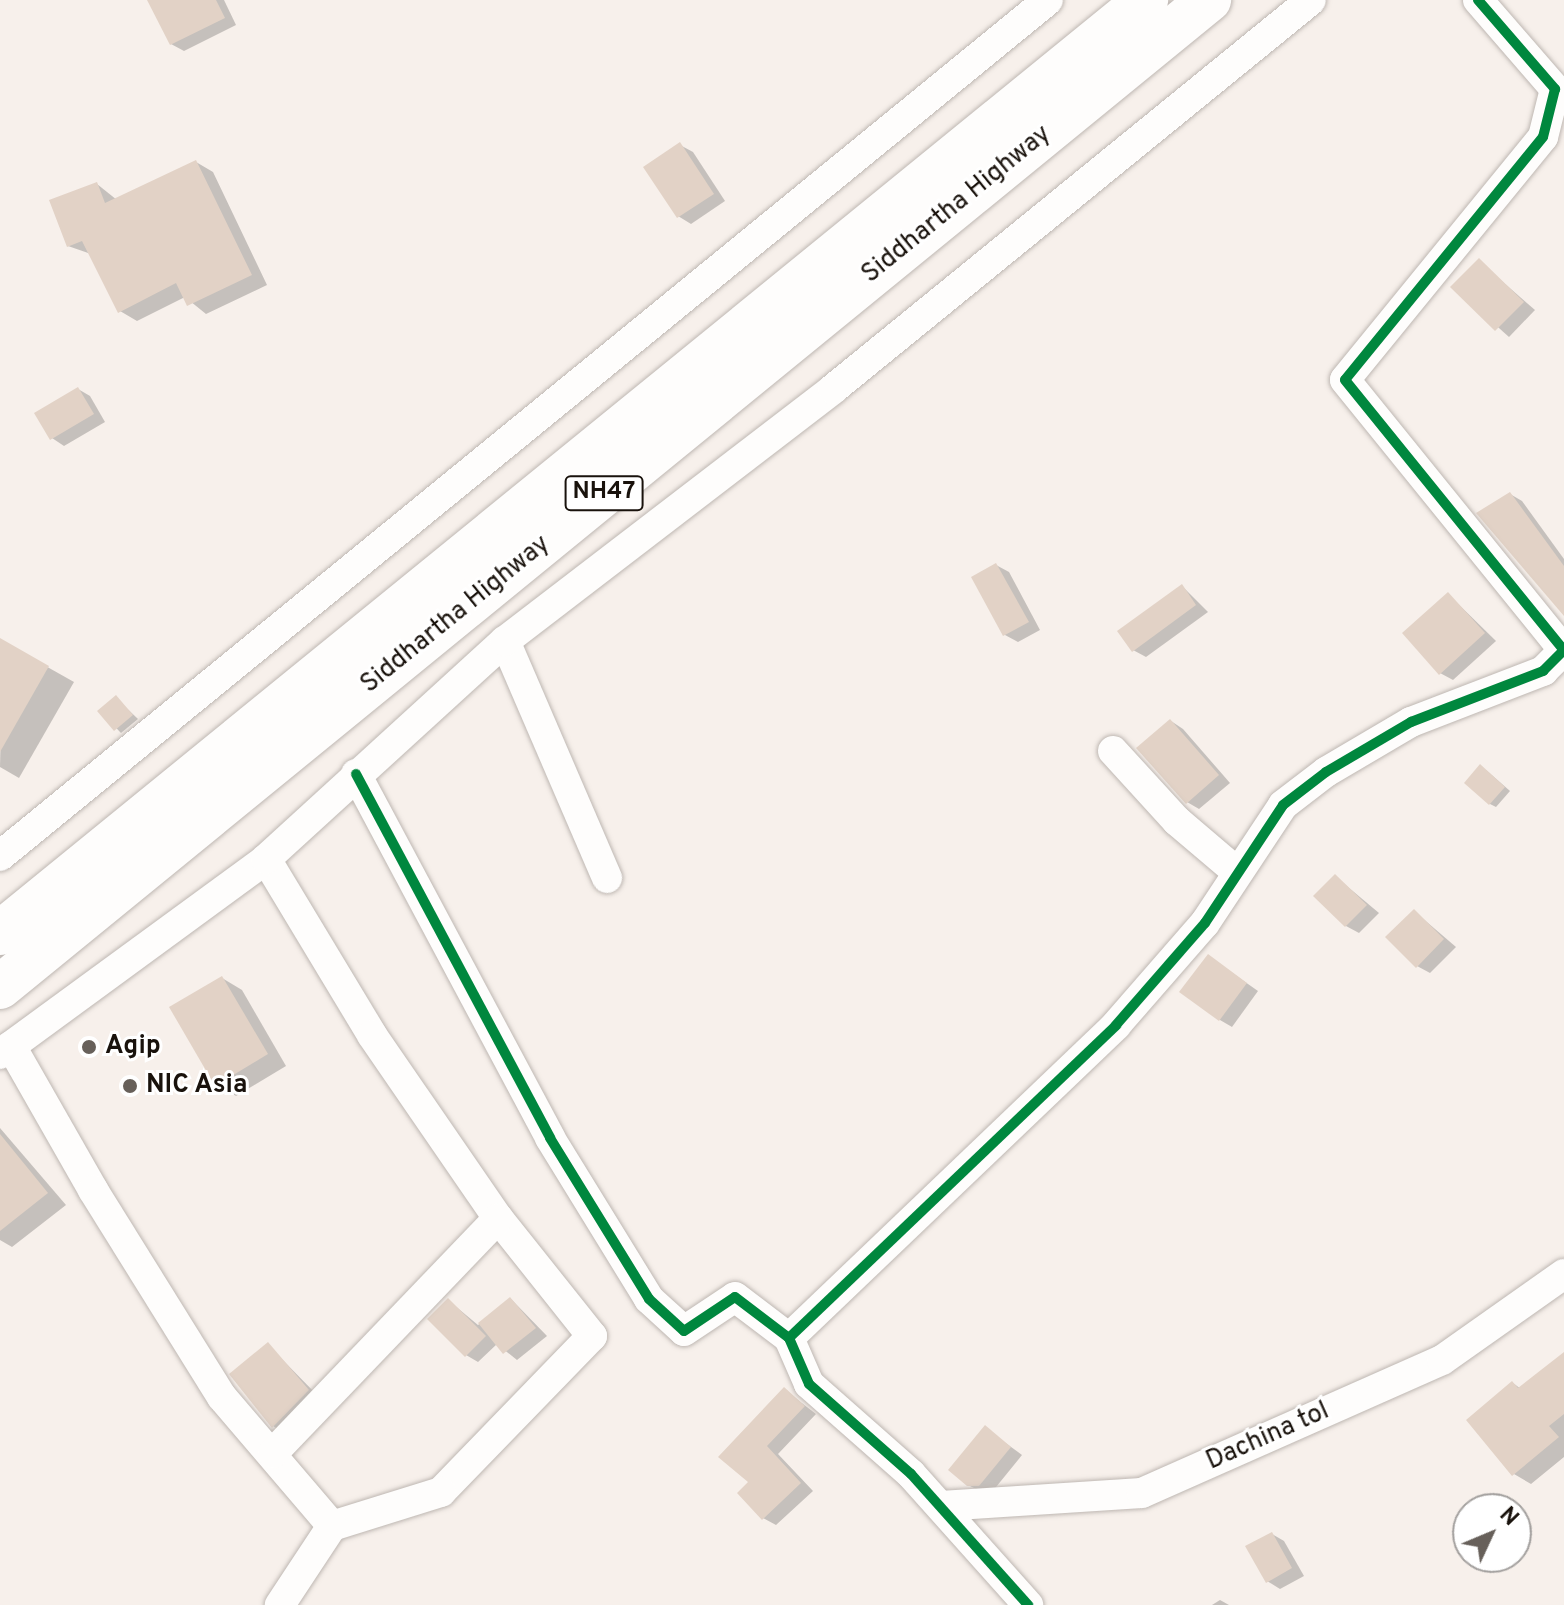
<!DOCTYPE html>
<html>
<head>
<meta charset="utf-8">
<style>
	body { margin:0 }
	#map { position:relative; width:1564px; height:1605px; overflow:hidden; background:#f7f0eb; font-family:Overpass,sans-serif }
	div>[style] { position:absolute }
	.shadow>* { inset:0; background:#0003 }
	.building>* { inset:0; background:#e2d2c6 }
	.roads { filter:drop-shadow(0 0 2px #beb7b2) drop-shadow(0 0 2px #beb7b2) }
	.minor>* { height:30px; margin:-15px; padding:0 15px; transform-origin:15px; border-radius:15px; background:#fefdfc }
	.highway>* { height:44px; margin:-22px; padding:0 22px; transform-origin:22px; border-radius:22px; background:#fefdfc }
	.cycleway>* { height:10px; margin:-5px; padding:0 5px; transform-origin:5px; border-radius:5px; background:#00873e }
	.dots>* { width:22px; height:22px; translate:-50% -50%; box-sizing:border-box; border:4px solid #fff; border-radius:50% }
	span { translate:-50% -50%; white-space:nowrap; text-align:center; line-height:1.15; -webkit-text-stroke:6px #fff; paint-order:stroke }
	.shield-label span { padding:2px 6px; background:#fff; border:2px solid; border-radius:6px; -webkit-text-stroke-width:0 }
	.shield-label { font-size:24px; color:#19120c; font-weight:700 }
	.street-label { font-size:26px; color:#19120c }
	.poi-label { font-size:26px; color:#19120c; font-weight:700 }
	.left { translate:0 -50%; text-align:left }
	.north { position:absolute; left:1452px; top:1493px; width:80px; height:80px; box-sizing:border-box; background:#fff; border:2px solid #a3a09e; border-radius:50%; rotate:46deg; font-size:22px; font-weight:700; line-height:32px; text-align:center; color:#19120c }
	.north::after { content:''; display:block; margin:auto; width:28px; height:36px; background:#67605a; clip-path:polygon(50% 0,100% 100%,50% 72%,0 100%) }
</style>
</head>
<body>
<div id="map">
	<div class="shadow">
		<i style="clip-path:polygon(163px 0,224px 0,236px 25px,184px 51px,171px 44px)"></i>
		<i style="clip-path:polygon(680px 145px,693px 152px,725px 201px,691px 224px,678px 216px)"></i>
		<i style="clip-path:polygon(196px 162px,213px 172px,267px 285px,206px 314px,185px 297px,137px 321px,120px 311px,91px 254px,68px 246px,97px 184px,117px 200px)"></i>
		<i style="clip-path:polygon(1479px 261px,1535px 310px,1509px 337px,1453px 287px)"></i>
		<i style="clip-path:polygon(78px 389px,90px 396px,105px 422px,64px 446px,52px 438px)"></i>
		<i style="clip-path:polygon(1510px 494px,1522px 501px,1564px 559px,1564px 614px)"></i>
		<i style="clip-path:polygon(996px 565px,1009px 572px,1040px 630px,1018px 642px,1005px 635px)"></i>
		<i style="clip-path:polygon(1182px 586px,1208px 612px,1146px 657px,1133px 650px)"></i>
		<i style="clip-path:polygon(1448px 594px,1496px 641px,1453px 680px,1440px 673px)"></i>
		<i style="clip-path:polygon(3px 642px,74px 682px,19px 778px,0 767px)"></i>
		<i style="clip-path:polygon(116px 698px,138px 719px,121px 733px,100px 711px)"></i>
		<i style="clip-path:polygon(1171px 721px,1183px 729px,1230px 783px,1199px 809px,1187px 802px)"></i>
		<i style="clip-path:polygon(1486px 770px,1510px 791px,1496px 807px,1490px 804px)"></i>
		<i style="clip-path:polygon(1336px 877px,1379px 913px,1359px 933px,1346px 926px)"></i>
		<i style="clip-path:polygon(1414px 911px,1456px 947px,1430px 973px,1417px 966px)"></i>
		<i style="clip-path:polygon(1208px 956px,1258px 991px,1232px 1027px,1220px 1020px)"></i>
		<i style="clip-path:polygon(222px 978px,242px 990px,286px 1066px,236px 1096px,216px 1084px)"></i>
		<i style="clip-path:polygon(0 1128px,66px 1205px,12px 1247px,0 1240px)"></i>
		<i style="clip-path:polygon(511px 1299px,547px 1336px,517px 1360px,497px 1344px,478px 1362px,466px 1355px,448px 1300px,478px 1325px)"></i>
		<i style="clip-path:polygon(268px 1345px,320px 1398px,286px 1434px,273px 1426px)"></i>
		<i style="clip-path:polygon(1564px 1355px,1564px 1457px,1531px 1484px,1514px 1474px,1513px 1383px,1521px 1389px)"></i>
		<i style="clip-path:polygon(785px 1390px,816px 1414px,778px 1454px,813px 1491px,776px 1525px,763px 1518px,751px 1482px)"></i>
		<i style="clip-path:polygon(985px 1428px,1022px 1455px,992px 1492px,982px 1492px,968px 1485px)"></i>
		<i style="clip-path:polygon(1272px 1534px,1284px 1541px,1304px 1576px,1280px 1589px,1267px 1581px)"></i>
		<i style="clip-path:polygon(1220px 1600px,1229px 1605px,1212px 1605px)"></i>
	</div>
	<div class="building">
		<i style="clip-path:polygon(147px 0,216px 0,225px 18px,170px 45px)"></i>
		<i style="clip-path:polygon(680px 142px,714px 194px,677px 218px,643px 167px)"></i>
		<i style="clip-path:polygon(196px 160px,252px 275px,187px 306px,176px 283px,118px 313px,82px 241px,67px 247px,49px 200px,97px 182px,105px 203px)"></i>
		<i style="clip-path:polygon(1479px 258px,1524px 302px,1495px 331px,1450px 287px)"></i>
		<i style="clip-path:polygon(78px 387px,94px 414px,50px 440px,34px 413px)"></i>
		<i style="clip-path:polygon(1510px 492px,1564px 566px,1564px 616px,1476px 513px)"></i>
		<i style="clip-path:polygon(996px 563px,1029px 622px,1003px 636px,971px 577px)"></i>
		<i style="clip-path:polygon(1182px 584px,1196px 605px,1132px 652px,1117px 631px)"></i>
		<i style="clip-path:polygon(1448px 592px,1485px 633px,1439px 675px,1402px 633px)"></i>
		<i style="clip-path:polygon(0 638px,49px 666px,0 752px)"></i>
		<i style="clip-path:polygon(116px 695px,133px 715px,114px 731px,97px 711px)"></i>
		<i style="clip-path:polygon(1170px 719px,1219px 775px,1186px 804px,1136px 748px)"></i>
		<i style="clip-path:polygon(1480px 764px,1505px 787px,1489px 805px,1464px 783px)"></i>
		<i style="clip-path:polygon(1335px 874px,1367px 905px,1345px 927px,1313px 896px)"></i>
		<i style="clip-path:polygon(1414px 909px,1444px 939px,1416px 968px,1385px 937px)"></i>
		<i style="clip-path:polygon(1208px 954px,1247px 983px,1219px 1021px,1179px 992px)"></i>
		<i style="clip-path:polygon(222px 976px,268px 1054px,215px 1086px,169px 1007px)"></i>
		<i style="clip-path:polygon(0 1134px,48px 1193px,0 1231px)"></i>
		<i style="clip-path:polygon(510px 1297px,536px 1328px,503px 1354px,478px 1323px)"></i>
		<i style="clip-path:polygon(448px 1298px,486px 1336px,465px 1357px,427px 1319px)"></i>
		<i style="clip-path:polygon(268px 1342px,309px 1390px,272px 1428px,229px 1374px)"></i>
		<i style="clip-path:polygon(1564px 1352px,1564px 1414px,1549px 1426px,1559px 1437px,1512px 1476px,1466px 1420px,1512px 1381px,1518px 1388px)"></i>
		<i style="clip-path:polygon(784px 1387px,805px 1406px,767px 1446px,801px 1483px,762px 1520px,737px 1493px,748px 1482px,718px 1457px)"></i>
		<i style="clip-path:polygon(985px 1425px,1011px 1447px,979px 1486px,967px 1486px,948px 1470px)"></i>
		<i style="clip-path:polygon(1272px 1532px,1292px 1568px,1266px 1583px,1245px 1546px)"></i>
	</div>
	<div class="roads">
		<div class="minor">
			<i style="left:1478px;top:0;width:118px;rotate:49.1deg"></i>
			<i style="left:1555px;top:89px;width:49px;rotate:104deg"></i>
			<i style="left:1543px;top:137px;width:313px;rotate:129.2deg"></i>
			<i style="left:1345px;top:380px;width:348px;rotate:51deg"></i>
			<i style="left:505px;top:641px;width:258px;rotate:66.7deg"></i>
			<i style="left:1113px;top:751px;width:95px;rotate:47.6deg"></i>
			<i style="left:1177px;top:821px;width:79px;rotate:40.4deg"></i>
			<i style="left:356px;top:774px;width:412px;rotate:61.9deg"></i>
			<i style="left:550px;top:1138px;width:189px;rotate:58.4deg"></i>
			<i style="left:649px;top:1299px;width:47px;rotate:42.4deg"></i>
			<i style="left:684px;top:1331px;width:61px;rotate:-33.7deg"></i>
			<i style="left:735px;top:1297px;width:68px;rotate:37.2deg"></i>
			<i style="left:789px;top:1338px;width:50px;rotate:66.5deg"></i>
			<i style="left:809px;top:1384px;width:136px;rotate:41.4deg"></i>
			<i style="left:911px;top:1474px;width:176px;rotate:48.2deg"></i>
			<i style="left:0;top:856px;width:1353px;rotate:-39.24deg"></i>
			<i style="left:266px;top:859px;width:205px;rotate:58.9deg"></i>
			<i style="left:372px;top:1035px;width:222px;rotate:55.5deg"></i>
			<i style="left:498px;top:1218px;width:151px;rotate:51.5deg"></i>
			<i style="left:592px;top:1336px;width:217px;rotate:134.1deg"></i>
			<i style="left:441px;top:1492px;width:114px;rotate:162.7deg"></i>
			<i style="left:11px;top:1046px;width:166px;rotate:60.3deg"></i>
			<i style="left:93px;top:1190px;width:244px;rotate:58.1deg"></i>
			<i style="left:222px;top:1397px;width:170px;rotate:49.5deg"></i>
			<i style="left:332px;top:1526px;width:95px;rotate:123.4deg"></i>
			<i style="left:0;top:1054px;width:330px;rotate:-36.2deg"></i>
			<i style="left:266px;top:859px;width:323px;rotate:-42.4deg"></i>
			<i style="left:505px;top:641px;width:414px;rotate:-37.5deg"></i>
			<i style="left:833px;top:389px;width:616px;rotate:-39.14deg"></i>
			<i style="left:789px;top:1338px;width:453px;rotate:-43.7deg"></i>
			<i style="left:1116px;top:1025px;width:135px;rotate:-48.9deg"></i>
			<i style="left:1205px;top:923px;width:141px;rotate:-56.5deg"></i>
			<i style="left:1283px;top:805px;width:54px;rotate:-37.5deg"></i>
			<i style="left:1326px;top:772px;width:99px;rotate:-30.5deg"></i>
			<i style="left:1411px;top:722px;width:142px;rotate:-21.1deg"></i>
			<i style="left:1543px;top:671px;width:30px;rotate:-45deg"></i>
			<i style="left:273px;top:1453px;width:325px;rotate:-46.2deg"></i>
			<i style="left:941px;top:1506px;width:201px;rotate:-3.7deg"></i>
			<i style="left:1142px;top:1493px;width:328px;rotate:-23.9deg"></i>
			<i style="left:1442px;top:1360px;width:149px;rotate:-35.2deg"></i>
		</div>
		<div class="highway">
			<i style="left:0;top:933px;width:1478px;rotate:-39.15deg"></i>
			<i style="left:0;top:987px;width:1561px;rotate:-39.23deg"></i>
		</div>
	</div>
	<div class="cycleway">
		<i style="left:1478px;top:0;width:118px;rotate:49.1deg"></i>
		<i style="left:1555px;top:89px;width:49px;rotate:104deg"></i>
		<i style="left:1543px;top:137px;width:313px;rotate:129.2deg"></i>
		<i style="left:1345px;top:380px;width:348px;rotate:51deg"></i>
		<i style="left:356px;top:774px;width:412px;rotate:61.9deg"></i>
		<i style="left:550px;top:1138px;width:189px;rotate:58.4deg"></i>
		<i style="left:649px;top:1299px;width:47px;rotate:42.4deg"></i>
		<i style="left:684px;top:1331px;width:61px;rotate:-33.7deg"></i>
		<i style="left:735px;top:1297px;width:68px;rotate:37.2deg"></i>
		<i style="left:789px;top:1338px;width:50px;rotate:66.5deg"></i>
		<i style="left:809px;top:1384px;width:136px;rotate:41.4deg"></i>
		<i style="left:911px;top:1474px;width:176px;rotate:48.2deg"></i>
		<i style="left:789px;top:1338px;width:453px;rotate:-43.7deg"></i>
		<i style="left:1116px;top:1025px;width:135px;rotate:-48.9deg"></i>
		<i style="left:1205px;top:923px;width:141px;rotate:-56.5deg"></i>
		<i style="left:1283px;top:805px;width:54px;rotate:-37.5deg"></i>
		<i style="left:1326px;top:772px;width:99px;rotate:-30.5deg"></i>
		<i style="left:1411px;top:722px;width:142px;rotate:-21.1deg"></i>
		<i style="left:1543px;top:671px;width:30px;rotate:-45deg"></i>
	</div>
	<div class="dots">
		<i style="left:89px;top:1047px;background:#67605a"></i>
		<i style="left:130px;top:1086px;background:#67605a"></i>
	</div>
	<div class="shield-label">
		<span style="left:604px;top:493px">NH47</span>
	</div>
	<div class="street-label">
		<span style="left:957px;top:205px;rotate:-39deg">Siddhartha Highway</span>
		<span style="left:456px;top:615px;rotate:-39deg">Siddhartha Highway</span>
		<span style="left:1268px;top:1437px;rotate:-24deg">Dachina tol</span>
	</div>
	<div class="poi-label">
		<span class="left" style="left:105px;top:1047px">Agip</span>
		<span class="left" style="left:146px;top:1086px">NIC Asia</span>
	</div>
	<div class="north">N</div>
</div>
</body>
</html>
